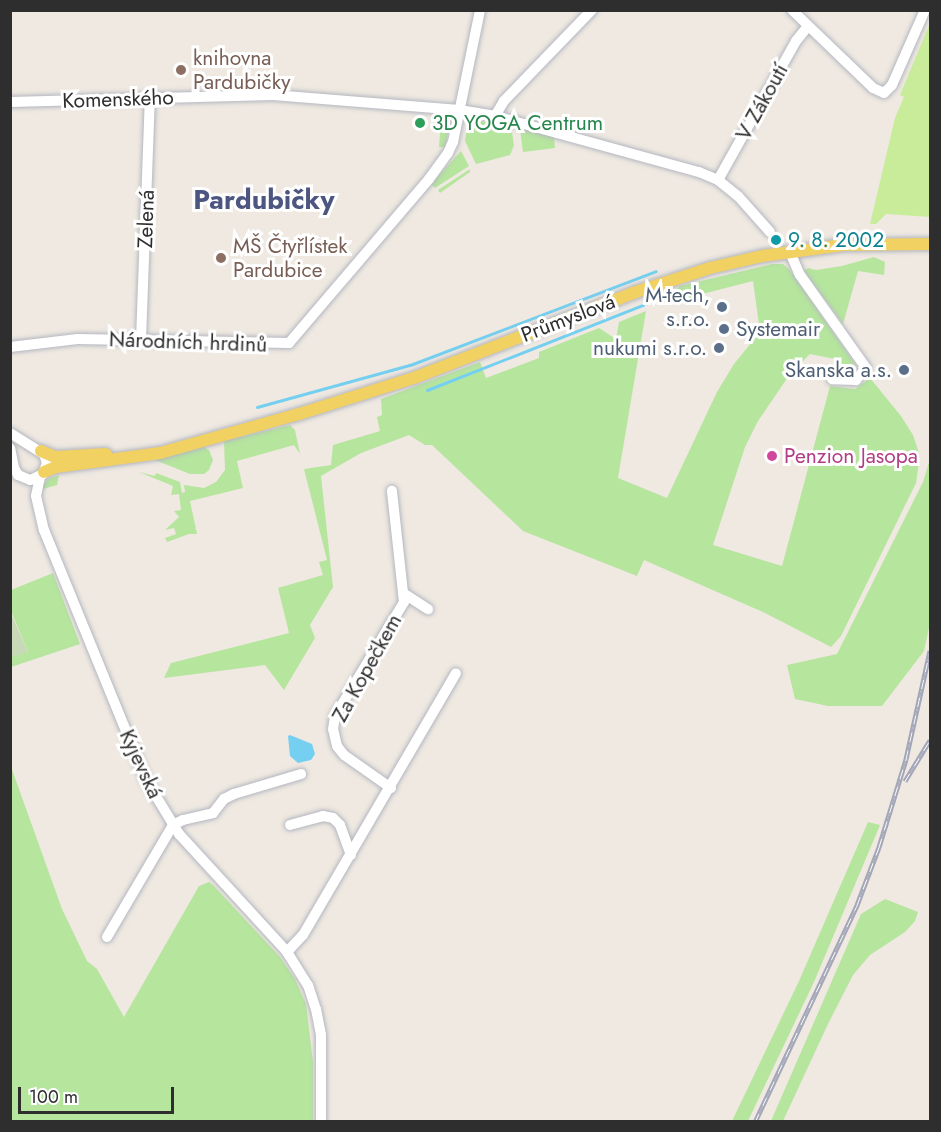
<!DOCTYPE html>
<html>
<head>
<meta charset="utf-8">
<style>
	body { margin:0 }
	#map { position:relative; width:941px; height:1132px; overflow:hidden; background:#efe9e1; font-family:Jost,sans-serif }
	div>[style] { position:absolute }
	.green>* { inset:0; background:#b6e59e }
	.cemetery>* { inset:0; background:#c8d9b8 }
	.pitch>* { inset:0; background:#c9ec9a }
	.water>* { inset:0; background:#75cff0 }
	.stream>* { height:3px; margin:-1.5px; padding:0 1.5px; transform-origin:1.5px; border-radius:1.5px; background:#75cff0 }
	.roads { filter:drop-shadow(0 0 2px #b4b7c1) drop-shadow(0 0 2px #b4b7c1) }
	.minor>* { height:10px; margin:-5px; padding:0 5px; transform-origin:5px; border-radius:5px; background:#fff }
	.major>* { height:12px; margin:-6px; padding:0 6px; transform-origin:6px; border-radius:6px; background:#f2d163 }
	.rail>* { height:5px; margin-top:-2.5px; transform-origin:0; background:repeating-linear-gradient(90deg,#fff 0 9px,#a3a6b8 0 18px); box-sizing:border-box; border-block:2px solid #a3a6b8 }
	.dots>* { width:16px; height:16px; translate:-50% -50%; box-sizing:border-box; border:3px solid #fff; border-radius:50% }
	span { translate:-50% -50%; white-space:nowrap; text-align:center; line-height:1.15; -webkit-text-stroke:6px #fff; paint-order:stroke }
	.education-label { font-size:21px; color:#785e54 }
	.left { translate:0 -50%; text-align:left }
	.street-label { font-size:21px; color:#2e2e2e }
	.leisure-label { font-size:21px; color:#27864d }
	.culture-label { font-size:21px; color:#0d838f }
	.service-label { font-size:21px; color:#4e5e75 }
	.right { translate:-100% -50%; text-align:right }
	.hotel-label { font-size:21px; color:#b23c85 }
	.district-label { font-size:27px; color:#4d5680; font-weight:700 }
	.frame { position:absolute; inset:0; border:12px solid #2e2e2e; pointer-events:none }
	.scale { position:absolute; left:18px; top:1087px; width:156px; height:27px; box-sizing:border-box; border:3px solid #2e2e2e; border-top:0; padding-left:8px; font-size:18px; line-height:21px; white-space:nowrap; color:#2e2e2e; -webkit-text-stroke:4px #fff; paint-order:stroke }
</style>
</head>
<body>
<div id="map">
	<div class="green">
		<i style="clip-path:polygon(441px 120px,446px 121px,449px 128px,445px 147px,439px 147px)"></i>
		<i style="clip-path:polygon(473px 120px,511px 126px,514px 145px,510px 155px,476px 164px,465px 141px,467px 126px)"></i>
		<i style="clip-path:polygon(520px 129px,554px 137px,555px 148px,523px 152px)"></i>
		<i style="clip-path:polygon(461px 151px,469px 166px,435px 188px,431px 184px)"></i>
		<i style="clip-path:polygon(470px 169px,470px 172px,440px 193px,438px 190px)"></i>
		<i style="clip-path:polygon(874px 257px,885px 262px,884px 275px,858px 271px,843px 324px,804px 271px,808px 268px,816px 270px,842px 266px)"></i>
		<i style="clip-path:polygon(772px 264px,783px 264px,789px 269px,856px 365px,851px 375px,832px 374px,835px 359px,810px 354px,790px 374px,758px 421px,745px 447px,713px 545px,782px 566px,830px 386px,855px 389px,870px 378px,901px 416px,913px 435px,920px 456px,916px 483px,841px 636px,831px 647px,765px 613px,644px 560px,637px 576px,523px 531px,432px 445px,425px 445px,409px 435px,361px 453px,321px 476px,333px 587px,310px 625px,315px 638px,284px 690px,265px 665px,164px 678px,171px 663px,289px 633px,278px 588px,323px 575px,319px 562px,327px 560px,304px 469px,331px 465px,333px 445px,380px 431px,377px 417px,382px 415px,381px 399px,480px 362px,486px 378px,539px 358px,539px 352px,599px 328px,616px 339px,619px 322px,646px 311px,618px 478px,667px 498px,717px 392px,734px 364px,760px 332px,753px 281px,675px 301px,673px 297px,668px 299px,669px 295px,680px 286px)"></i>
		<i style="clip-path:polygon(290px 425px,295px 430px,300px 454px,294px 445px,237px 461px,243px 488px,190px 501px,197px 534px,189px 534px,167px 542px,165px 538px,176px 534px,174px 528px,165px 530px,179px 517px,174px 511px,181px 510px,179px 494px,171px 495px,173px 486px,139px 472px,155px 476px,156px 473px,180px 482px,182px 493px,185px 492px,184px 485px,204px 488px,216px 482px,225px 470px,224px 441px)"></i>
		<i style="clip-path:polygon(203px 447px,209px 450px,213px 460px,209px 470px,204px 474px,190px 474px,155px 460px)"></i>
		<i style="clip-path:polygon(930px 459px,930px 623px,924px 651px,882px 706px,828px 706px,795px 699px,787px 665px,837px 654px,923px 482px)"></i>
		<i style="clip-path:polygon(59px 475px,57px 485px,39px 490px,48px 479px)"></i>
		<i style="clip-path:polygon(53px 573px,80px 644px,11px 667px,10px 657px,28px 652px,11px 611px,11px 590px)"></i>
		<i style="clip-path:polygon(10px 764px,62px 909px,87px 961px,97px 969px,124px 1017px,199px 886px,209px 882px,213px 885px,280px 957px,295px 979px,306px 1004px,313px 1062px,313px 1121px,11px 1121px)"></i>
		<i style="clip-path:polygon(868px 822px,880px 825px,814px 982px,748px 1121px,732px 1121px,799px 981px)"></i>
		<i style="clip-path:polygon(885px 899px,918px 912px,915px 921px,905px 932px,870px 955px,853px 975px,828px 1024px,783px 1121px,771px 1121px,861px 914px)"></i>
	</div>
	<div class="cemetery">
		<i style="clip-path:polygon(10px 611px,28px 652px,11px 657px,10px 657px)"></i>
	</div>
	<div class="pitch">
		<i style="clip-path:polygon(930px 23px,930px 217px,886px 214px,876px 224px,870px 224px,895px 118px,904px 97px,900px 95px)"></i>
	</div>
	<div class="water">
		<i style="clip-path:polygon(290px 735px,312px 744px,315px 754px,311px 760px,298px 763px,290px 756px,288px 736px)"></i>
	</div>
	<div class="stream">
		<i style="left:427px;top:390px;width:232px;rotate:-21.5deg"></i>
		<i style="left:257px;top:407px;width:159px;rotate:-15.4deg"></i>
		<i style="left:410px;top:365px;width:263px;rotate:-20.9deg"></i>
	</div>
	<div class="roads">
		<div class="minor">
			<i style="left:792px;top:10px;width:112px;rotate:43.9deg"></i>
			<i style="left:873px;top:88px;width:12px;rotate:24deg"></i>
			<i style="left:884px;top:93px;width:11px;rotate:-45deg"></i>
			<i style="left:892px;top:85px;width:82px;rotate:-66.3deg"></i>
			<i style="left:10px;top:102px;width:263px;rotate:-1.5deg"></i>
			<i style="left:273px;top:95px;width:187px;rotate:4.6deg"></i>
			<i style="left:459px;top:110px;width:36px;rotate:9deg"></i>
			<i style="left:495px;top:116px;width:212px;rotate:15.4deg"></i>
			<i style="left:699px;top:172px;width:21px;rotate:23deg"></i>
			<i style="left:718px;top:180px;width:26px;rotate:39deg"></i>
			<i style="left:738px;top:196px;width:48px;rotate:48.4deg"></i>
			<i style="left:495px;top:116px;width:17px;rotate:-59deg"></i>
			<i style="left:504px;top:101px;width:127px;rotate:-46deg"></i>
			<i style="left:718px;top:180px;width:159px;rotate:-60.7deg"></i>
			<i style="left:796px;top:41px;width:19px;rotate:-51deg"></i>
			<i style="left:790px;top:252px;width:25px;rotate:67deg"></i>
			<i style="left:800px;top:275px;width:114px;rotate:54.6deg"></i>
			<i style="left:866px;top:368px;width:16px;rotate:130deg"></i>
			<i style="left:856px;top:380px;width:24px;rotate:-178deg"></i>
			<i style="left:141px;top:340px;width:243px;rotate:-87.9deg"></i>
			<i style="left:10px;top:347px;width:68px;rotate:-6.7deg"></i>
			<i style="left:78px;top:339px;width:211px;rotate:1.1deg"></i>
			<i style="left:289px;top:343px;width:216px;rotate:-49.5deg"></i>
			<i style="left:429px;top:179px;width:32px;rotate:-54deg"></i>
			<i style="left:448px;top:153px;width:12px;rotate:-66deg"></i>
			<i style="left:453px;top:142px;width:135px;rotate:-78.4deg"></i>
			<i style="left:10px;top:433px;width:40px;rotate:32deg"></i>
			<i style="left:44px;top:454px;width:9px;rotate:72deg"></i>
			<i style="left:47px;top:463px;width:12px;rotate:110deg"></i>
			<i style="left:43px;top:474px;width:14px;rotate:155deg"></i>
			<i style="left:30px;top:480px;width:13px;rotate:-157deg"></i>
			<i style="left:18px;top:475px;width:8px;rotate:-120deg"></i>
			<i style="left:14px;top:468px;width:20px;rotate:-101deg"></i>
			<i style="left:40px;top:477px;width:19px;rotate:102deg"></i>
			<i style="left:36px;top:496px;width:35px;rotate:77deg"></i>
			<i style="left:44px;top:530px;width:268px;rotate:67.8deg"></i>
			<i style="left:145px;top:778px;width:66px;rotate:58.7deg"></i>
			<i style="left:179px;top:834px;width:160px;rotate:47.5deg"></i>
			<i style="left:287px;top:952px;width:39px;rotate:58deg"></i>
			<i style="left:308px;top:985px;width:25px;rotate:72deg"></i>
			<i style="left:316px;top:1009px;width:26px;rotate:79deg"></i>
			<i style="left:321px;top:1035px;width:87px;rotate:90deg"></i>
			<i style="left:403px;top:593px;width:30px;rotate:33deg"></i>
			<i style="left:391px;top:788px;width:57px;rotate:-144.9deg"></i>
			<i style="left:344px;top:755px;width:11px;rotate:-128deg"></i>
			<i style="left:337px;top:746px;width:17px;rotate:-103deg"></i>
			<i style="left:333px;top:729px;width:13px;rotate:-81deg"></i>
			<i style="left:335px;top:716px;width:133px;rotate:-58.8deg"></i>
			<i style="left:404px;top:602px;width:112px;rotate:-96.2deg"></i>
			<i style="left:290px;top:825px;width:34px;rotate:-15deg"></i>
			<i style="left:323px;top:816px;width:10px;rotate:11deg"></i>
			<i style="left:333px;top:818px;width:10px;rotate:45deg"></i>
			<i style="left:340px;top:825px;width:32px;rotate:70deg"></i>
			<i style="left:107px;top:937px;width:130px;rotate:-59.5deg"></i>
			<i style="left:173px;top:825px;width:11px;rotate:-27deg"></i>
			<i style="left:183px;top:820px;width:31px;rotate:-13deg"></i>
			<i style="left:213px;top:813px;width:18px;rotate:-52deg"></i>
			<i style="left:224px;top:799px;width:11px;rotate:-27deg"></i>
			<i style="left:234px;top:794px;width:70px;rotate:-16.6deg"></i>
			<i style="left:287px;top:952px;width:23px;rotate:-47deg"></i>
			<i style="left:303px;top:935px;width:303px;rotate:-59.7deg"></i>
		</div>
		<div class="major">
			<i style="left:41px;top:451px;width:15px;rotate:23deg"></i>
			<i style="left:55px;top:457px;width:51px;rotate:-3.4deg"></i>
			<i style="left:44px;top:472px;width:13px;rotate:-23deg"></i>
			<i style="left:56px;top:467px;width:105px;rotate:-7.7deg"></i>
			<i style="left:160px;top:453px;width:144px;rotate:-15.7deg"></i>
			<i style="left:299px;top:414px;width:121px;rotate:-17.4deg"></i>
			<i style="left:414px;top:378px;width:235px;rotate:-21.2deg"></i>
			<i style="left:633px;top:293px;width:81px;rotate:-18deg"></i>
			<i style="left:710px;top:268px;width:53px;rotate:-13deg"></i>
			<i style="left:762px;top:256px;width:82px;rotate:-7.7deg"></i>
			<i style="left:843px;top:245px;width:87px;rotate:-0.7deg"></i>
		</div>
	</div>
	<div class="rail">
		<i style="left:905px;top:781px;width:48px;rotate:-58.6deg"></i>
		<i style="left:755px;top:1122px;width:240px;rotate:-64.8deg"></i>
		<i style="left:857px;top:905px;width:62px;rotate:-69.2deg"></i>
		<i style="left:879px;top:847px;width:92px;rotate:-72.9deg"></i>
		<i style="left:906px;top:759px;width:111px;rotate:-77.5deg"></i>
	</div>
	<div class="dots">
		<i style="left:181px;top:70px;background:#8d6e63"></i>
		<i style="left:420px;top:123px;background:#2e9e5b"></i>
		<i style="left:776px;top:240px;background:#0f9aa8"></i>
		<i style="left:221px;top:258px;background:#8d6e63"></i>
		<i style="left:722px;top:307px;background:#5c6f8a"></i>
		<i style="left:724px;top:329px;background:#5c6f8a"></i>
		<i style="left:719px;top:348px;background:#5c6f8a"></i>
		<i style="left:904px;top:370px;background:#5c6f8a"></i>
		<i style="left:772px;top:456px;background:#d1479c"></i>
	</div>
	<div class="education-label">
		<span class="left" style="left:193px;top:70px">knihovna<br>Pardubičky</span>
		<span class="left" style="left:233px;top:258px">MŠ Čtyřlístek<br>Pardubice</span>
	</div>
	<div class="street-label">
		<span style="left:118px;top:99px;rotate:-2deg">Komenského</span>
		<span style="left:762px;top:102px;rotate:-61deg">V Zákoutí</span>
		<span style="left:146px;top:219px;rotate:-88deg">Zelená</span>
		<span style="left:568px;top:318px;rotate:-21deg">Průmyslová</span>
		<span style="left:188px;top:342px;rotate:2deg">Národních hrdinů</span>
		<span style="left:367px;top:668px;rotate:-61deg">Za Kopečkem</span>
		<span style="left:141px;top:764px;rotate:65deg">Kyjevská</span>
	</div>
	<div class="leisure-label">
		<span class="left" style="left:432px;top:123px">3D YOGA Centrum</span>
	</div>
	<div class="culture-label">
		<span class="left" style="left:788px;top:240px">9. 8. 2002</span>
	</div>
	<div class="service-label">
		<span class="right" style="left:710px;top:307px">M-tech,<br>s.r.o.</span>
		<span class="left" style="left:736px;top:329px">Systemair</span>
		<span class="right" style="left:707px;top:348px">nukumi s.r.o.</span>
		<span class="right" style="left:892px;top:370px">Skanska a.s.</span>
	</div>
	<div class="hotel-label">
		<span class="left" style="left:784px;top:456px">Penzion Jasopa</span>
	</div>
	<div class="district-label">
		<span style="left:264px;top:200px">Pardubičky</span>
	</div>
	<div class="frame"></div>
	<div class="scale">100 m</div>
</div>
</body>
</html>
